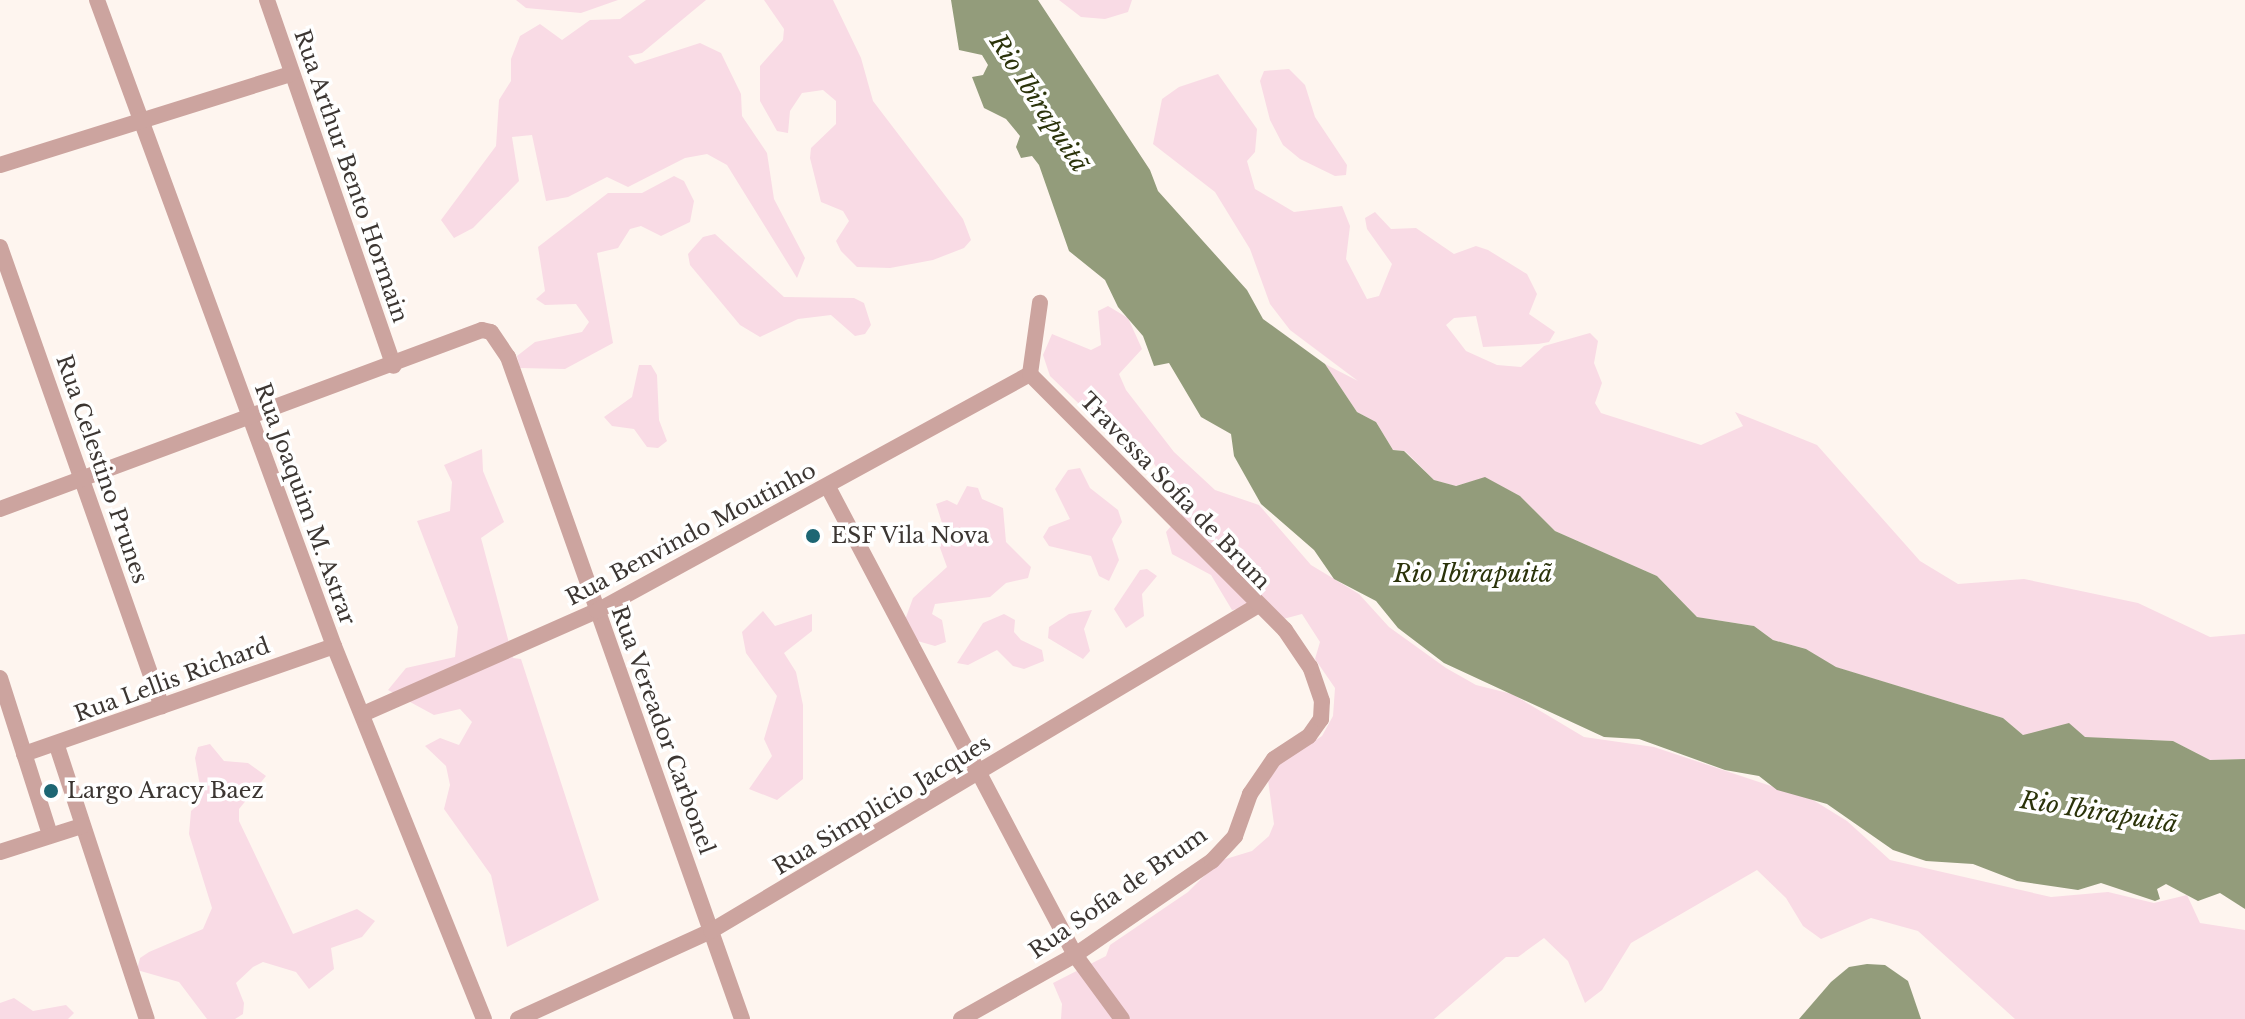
<!DOCTYPE html>
<html>
<head>
<meta charset="utf-8">
<style>
	body { margin:0 }
	#map { position:relative; width:2245px; height:1019px; overflow:hidden; background:#fef5ef; font-family:"Libre Baskerville",serif }
	div>[style] { position:absolute }
	.green>* { inset:0; background:#f9dbe5 }
	.water>* { inset:0; background:#939c7b }
	.street>* { height:16px; margin:-8px; padding:0 8px; transform-origin:8px; border-radius:8px; background:#cca49f }
	.dots>* { width:22px; height:22px; translate:-50% -50%; box-sizing:border-box; border:4px solid #fff; border-radius:50% }
	span { translate:-50% -50%; white-space:nowrap; text-align:center; line-height:1.15; -webkit-text-stroke:7px #fff; paint-order:stroke }
	.street-label { font-size:22px; color:#3c3632 }
	.poi-label { font-size:22px; color:#3c3632 }
	.left { translate:0 -50%; text-align:left }
	.water-label { font-size:24px; color:#2b330a; font-style:italic }
</style>
</head>
<body>
<div id="map">
	<div class="green">
		<i style="clip-path:polygon(516px 0,618px 0,581px 13px,526px 8px)"></i>
		<i style="clip-path:polygon(646px 0,706px 0,642px 53px,628px 56px,635px 64px,700px 43px,721px 53px,741px 94px,742px 116px,767px 153px,774px 199px,805px 258px,797px 278px,727px 165px,707px 154px,685px 158px,628px 187px,607px 177px,568px 197px,546px 201px,532px 135px,512px 137px,519px 181px,473px 228px,454px 238px,441px 220px,496px 146px,499px 100px,511px 81px,511px 59px,520px 36px,540px 24px,562px 40px,590px 20px,620px 19px)"></i>
		<i style="clip-path:polygon(764px 0,833px 0,861px 58px,873px 101px,963px 219px,971px 240px,964px 248px,933px 260px,890px 268px,857px 267px,841px 251px,836px 241px,849px 221px,843px 211px,821px 202px,810px 158px,811px 148px,836px 124px,836px 101px,823px 90px,802px 93px,790px 111px,788px 133px,777px 131px,760px 101px,760px 66px,783px 40px,784px 29px)"></i>
		<i style="clip-path:polygon(1059px 0,1132px 0,1128px 12px,1105px 19px,1081px 17px)"></i>
		<i style="clip-path:polygon(1289px 69px,1305px 85px,1315px 117px,1347px 165px,1346px 175px,1335px 176px,1300px 159px,1283px 145px,1270px 120px,1260px 81px,1264px 71px)"></i>
		<i style="clip-path:polygon(1218px 74px,1257px 129px,1255px 152px,1247px 161px,1255px 189px,1294px 212px,1342px 206px,1350px 226px,1346px 259px,1367px 299px,1379px 296px,1392px 264px,1367px 229px,1365px 218px,1375px 212px,1391px 229px,1416px 228px,1454px 254px,1476px 246px,1488px 250px,1527px 274px,1537px 294px,1529px 314px,1555px 332px,1549px 342px,1538px 344px,1483px 347px,1476px 316px,1454px 318px,1446px 325px,1466px 351px,1497px 365px,1521px 367px,1544px 346px,1590px 333px,1598px 341px,1594px 363px,1602px 383px,1595px 403px,1601px 413px,1701px 445px,1743px 426px,1735px 412px,1817px 445px,1920px 561px,1958px 584px,2024px 579px,2138px 603px,2210px 637px,2245px 634px,2245px 759px,2210px 760px,2173px 741px,2023px 735px,2003px 718px,1835px 667px,1806px 649px,1773px 640px,1754px 626px,1697px 617px,1657px 576px,1555px 531px,1520px 496px,1485px 478px,1455px 486px,1434px 480px,1405px 451px,1393px 450px,1376px 422px,1357px 412px,1325px 364px,1358px 381px,1290px 330px,1270px 304px,1250px 249px,1215px 192px,1153px 144px,1162px 99px,1179px 87px)"></i>
		<i style="clip-path:polygon(674px 176px,684px 181px,694px 201px,690px 222px,661px 236px,641px 226px,630px 229px,618px 248px,597px 253px,613px 343px,565px 369px,520px 368px,517px 356px,535px 342px,582px 332px,589px 322px,576px 304px,545px 305px,536px 299px,545px 291px,538px 247px,608px 193px,642px 193px)"></i>
		<i style="clip-path:polygon(715px 234px,784px 297px,854px 298px,864px 303px,871px 325px,865px 334px,855px 336px,831px 315px,798px 319px,760px 337px,740px 325px,690px 265px,688px 254px,703px 237px)"></i>
		<i style="clip-path:polygon(1108px 306px,1128px 318px,1142px 349px,1119px 374px,1126px 390px,1174px 452px,1215px 490px,1259px 505px,1311px 565px,1359px 594px,1389px 627px,1446px 668px,1476px 685px,1512px 694px,1584px 737px,1654px 747px,1813px 800px,1847px 821px,1890px 860px,2051px 897px,2108px 892px,2154px 903px,2187px 895px,2200px 923px,2245px 930px,2245px 1019px,2015px 1019px,1918px 931px,1871px 918px,1821px 939px,1803px 926px,1786px 898px,1757px 870px,1631px 943px,1602px 990px,1585px 1003px,1568px 961px,1544px 938px,1518px 957px,1506px 957px,1434px 1019px,1061px 1019px,1062px 1004px,1053px 983px,1106px 956px,1110px 945px,1188px 892px,1219px 861px,1252px 851px,1269px 836px,1274px 824px,1268px 780px,1282px 762px,1322px 736px,1333px 716px,1335px 688px,1315px 659px,1320px 642px,1302px 614px,1268px 623px,1254px 606px,1232px 610px,1211px 575px,1172px 554px,1166px 532px,1184px 511px,1141px 443px,1099px 423px,1050px 376px,1043px 355px,1052px 334px,1091px 350px,1101px 345px,1098px 311px)"></i>
		<i style="clip-path:polygon(639px 365px,651px 365px,657px 375px,659px 420px,667px 441px,658px 448px,647px 447px,634px 429px,612px 426px,604px 417px,632px 397px)"></i>
		<i style="clip-path:polygon(482px 449px,483px 471px,504px 522px,481px 538px,513px 658px,521px 659px,599px 900px,507px 947px,491px 875px,444px 809px,450px 785px,446px 766px,425px 746px,440px 738px,459px 745px,472px 722px,460px 709px,434px 715px,388px 690px,406px 668px,455px 657px,458px 627px,417px 521px,450px 511px,452px 482px,444px 465px)"></i>
		<i style="clip-path:polygon(1080px 468px,1090px 488px,1118px 510px,1122px 522px,1112px 539px,1119px 560px,1109px 581px,1099px 576px,1091px 556px,1049px 546px,1043px 537px,1049px 527px,1070px 519px,1055px 489px,1068px 470px)"></i>
		<i style="clip-path:polygon(967px 486px,978px 488px,982px 499px,1003px 508px,1006px 542px,1031px 567px,1028px 578px,1006px 583px,990px 597px,935px 604px,932px 614px,942px 620px,946px 642px,935px 646px,914px 640px,905px 620px,913px 598px,947px 567px,935px 534px,943px 526px,936px 504px,947px 500px,957px 505px)"></i>
		<i style="clip-path:polygon(1147px 569px,1157px 576px,1142px 594px,1144px 616px,1126px 628px,1114px 609px,1140px 570px)"></i>
		<i style="clip-path:polygon(1092px 610px,1084px 629px,1090px 651px,1083px 659px,1048px 638px,1049px 627px,1069px 614px)"></i>
		<i style="clip-path:polygon(763px 611px,775px 626px,812px 614px,812px 631px,784px 653px,796px 672px,803px 705px,803px 779px,777px 800px,749px 789px,772px 756px,764px 739px,777px 696px,746px 653px,742px 632px)"></i>
		<i style="clip-path:polygon(1004px 614px,1015px 620px,1014px 632px,1021px 640px,1042px 650px,1044px 661px,1024px 669px,1013px 666px,997px 650px,968px 665px,957px 663px,983px 623px)"></i>
		<i style="clip-path:polygon(210px 744px,224px 761px,248px 763px,266px 776px,239px 809px,239px 821px,293px 934px,357px 909px,375px 921px,362px 937px,331px 948px,334px 969px,309px 989px,296px 972px,263px 962px,253px 967px,236px 983px,244px 1003px,243px 1014px,235px 1019px,207px 1019px,179px 982px,137px 970px,140px 958px,149px 952px,203px 929px,212px 908px,189px 834px,191px 811px,200px 803px,201px 792px,195px 758px,198px 747px)"></i>
		<i style="clip-path:polygon(14px 998px,33px 1011px,66px 1005px,74px 1013px,68px 1019px,0 1019px,0 1003px)"></i>
	</div>
	<div class="water">
		<i style="clip-path:polygon(951px 0,1038px 0,1150px 170px,1158px 191px,1247px 290px,1263px 319px,1325px 364px,1357px 412px,1376px 422px,1393px 450px,1404px 451px,1434px 480px,1456px 486px,1485px 477px,1520px 496px,1555px 531px,1657px 576px,1697px 617px,1754px 626px,1773px 640px,1806px 649px,1836px 667px,2003px 718px,2023px 735px,2069px 723px,2085px 737px,2173px 741px,2210px 760px,2245px 759px,2245px 909px,2220px 893px,2198px 901px,2166px 884px,2157px 889px,2160px 899px,2155px 901px,2101px 883px,2078px 890px,2017px 881px,1973px 864px,1926px 861px,1893px 850px,1827px 804px,1777px 790px,1759px 776px,1725px 770px,1639px 739px,1604px 737px,1444px 663px,1398px 628px,1376px 601px,1334px 579px,1314px 550px,1261px 504px,1234px 456px,1231px 434px,1201px 417px,1169px 363px,1154px 366px,1143px 336px,1118px 307px,1105px 280px,1069px 251px,1039px 165px,1032px 156px,1021px 158px,1016px 147px,1020px 136px,1006px 119px,984px 108px,972px 77px,983px 75px,988px 65px,982px 55px,959px 50px)"></i>
		<i style="clip-path:polygon(1867px 964px,1885px 965px,1908px 981px,1921px 1019px,1799px 1019px,1831px 982px,1849px 967px)"></i>
	</div>
	<div class="street">
		<i style="left:97px;top:0;width:688px;rotate:69.85deg"></i>
		<i style="left:334px;top:646px;width:402px;rotate:68.1deg"></i>
		<i style="left:267px;top:0;width:387px;rotate:70.9deg"></i>
		<i style="left:0;top:165px;width:305px;rotate:-17.4deg"></i>
		<i style="left:0;top:247px;width:487px;rotate:70.6deg"></i>
		<i style="left:828px;top:487px;width:529px;rotate:62.18deg"></i>
		<i style="left:1075px;top:955px;width:79px;rotate:53.7deg"></i>
		<i style="left:0;top:509px;width:514px;rotate:-20.37deg"></i>
		<i style="left:482px;top:330px;width:9px;rotate:13deg"></i>
		<i style="left:491px;top:332px;width:30px;rotate:56deg"></i>
		<i style="left:508px;top:357px;width:702px;rotate:70.53deg"></i>
		<i style="left:0;top:678px;width:165px;rotate:72.3deg"></i>
		<i style="left:363px;top:714px;width:256px;rotate:-23.8deg"></i>
		<i style="left:597px;top:611px;width:494px;rotate:-28.7deg"></i>
		<i style="left:57px;top:746px;width:287px;rotate:71.8deg"></i>
		<i style="left:24px;top:754px;width:328px;rotate:-19.2deg"></i>
		<i style="left:0;top:852px;width:86px;rotate:-17.6deg"></i>
		<i style="left:518px;top:1019px;width:212px;rotate:-24.5deg"></i>
		<i style="left:711px;top:931px;width:635px;rotate:-30.76deg"></i>
		<i style="left:961px;top:1019px;width:131px;rotate:-29.3deg"></i>
		<i style="left:1075px;top:955px;width:166px;rotate:-34.5deg"></i>
		<i style="left:1212px;top:861px;width:34px;rotate:-47deg"></i>
		<i style="left:1235px;top:836px;width:45px;rotate:-70.3deg"></i>
		<i style="left:1250px;top:794px;width:42px;rotate:-55.6deg"></i>
		<i style="left:1274px;top:759px;width:42px;rotate:-33.3deg"></i>
		<i style="left:1309px;top:736px;width:21px;rotate:-55deg"></i>
		<i style="left:1321px;top:719px;width:18px;rotate:-87deg"></i>
		<i style="left:1322px;top:701px;width:36px;rotate:-109deg"></i>
		<i style="left:1310px;top:667px;width:45px;rotate:-124deg"></i>
		<i style="left:1285px;top:630px;width:361px;rotate:-134.9deg"></i>
		<i style="left:1030px;top:374px;width:72px;rotate:-82deg"></i>
	</div>
	<div class="dots">
		<i style="left:813px;top:536px;background:#1d6673"></i>
		<i style="left:51px;top:791px;background:#1d6673"></i>
	</div>
	<div class="street-label">
		<span style="left:351px;top:176px;rotate:71deg">Rua Arthur Bento Hormain</span>
		<span style="left:102px;top:469px;rotate:71deg">Rua Celestino Prunes</span>
		<span style="left:1175px;top:491px;rotate:46deg">Travessa Sofia de Brum</span>
		<span style="left:305px;top:504px;rotate:70deg">Rua Joaquim M. Astrar</span>
		<span style="left:691px;top:534px;rotate:-28deg">Rua Benvindo Moutinho</span>
		<span style="left:172px;top:680px;rotate:-20deg">Rua Lellis Richard</span>
		<span style="left:663px;top:730px;rotate:70deg">Rua Vereador Carbonel</span>
		<span style="left:882px;top:805px;rotate:-31deg">Rua Simplicio Jacques</span>
		<span style="left:1118px;top:893px;rotate:-35deg">Rua Sofia de Brum</span>
	</div>
	<div class="poi-label">
		<span class="left" style="left:831px;top:536px">ESF Vila Nova</span>
		<span class="left" style="left:67px;top:791px">Largo Aracy Baez</span>
	</div>
	<div class="water-label">
		<span style="left:1039px;top:103px;rotate:57deg">Rio Ibirapuitã</span>
		<span style="left:1473px;top:574px">Rio Ibirapuitã</span>
		<span style="left:2099px;top:812px;rotate:9deg">Rio Ibirapuitã</span>
	</div>
</div>
</body>
</html>
